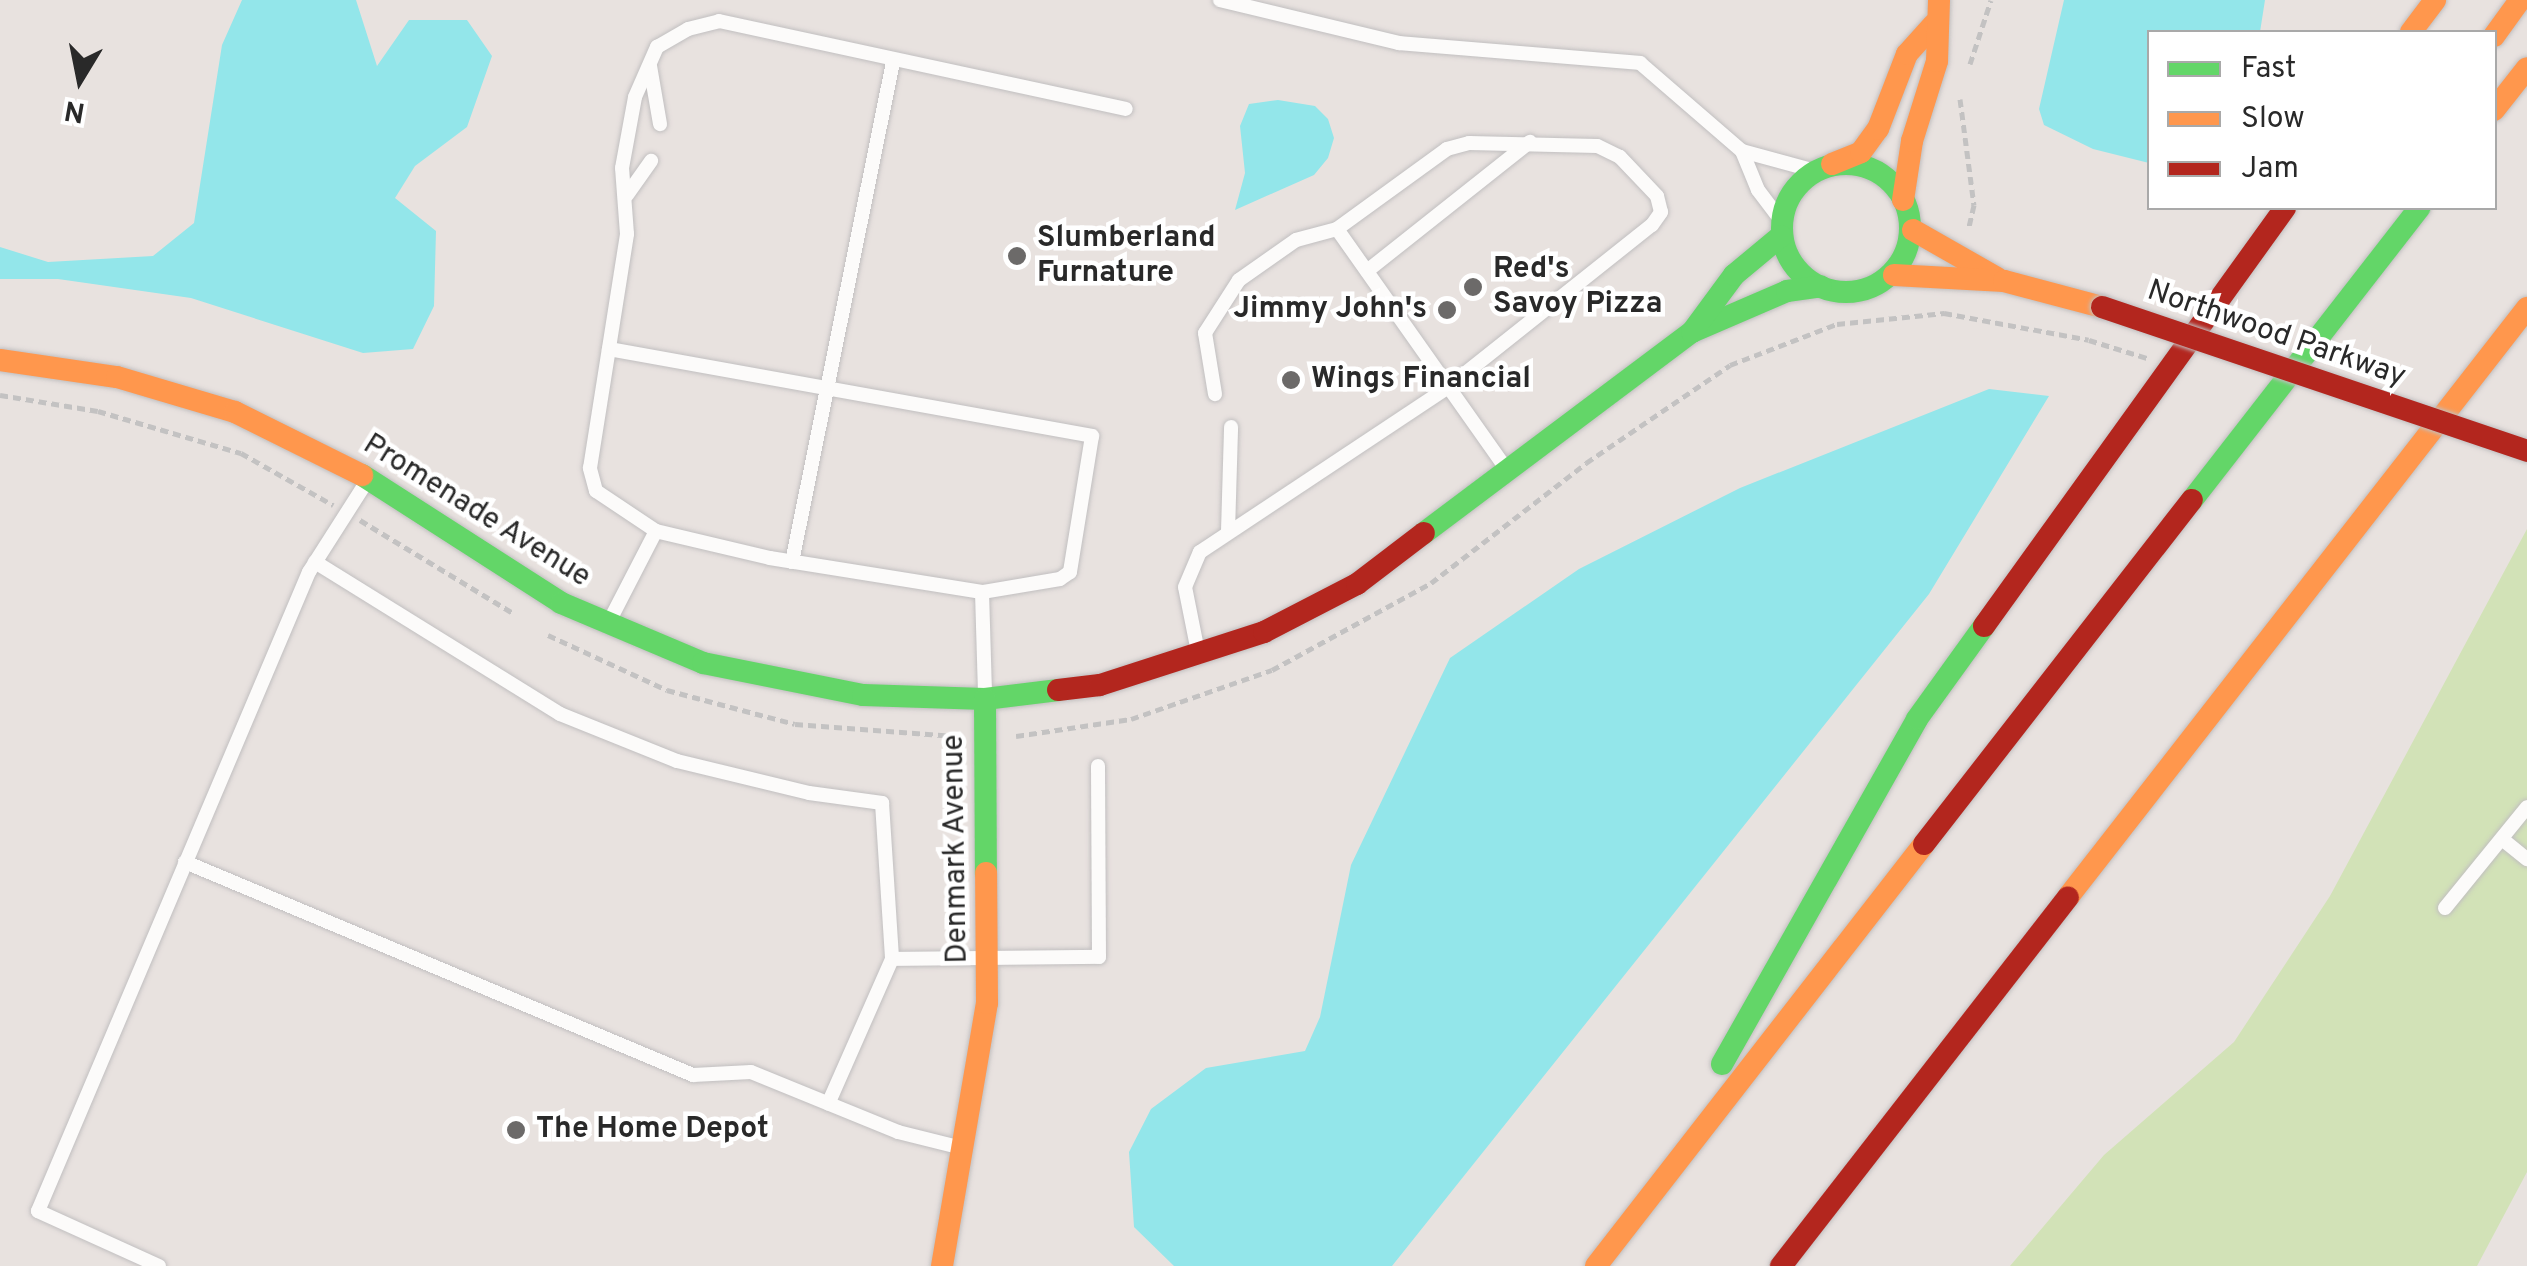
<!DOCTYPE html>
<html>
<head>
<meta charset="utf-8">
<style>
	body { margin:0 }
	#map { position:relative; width:2527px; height:1266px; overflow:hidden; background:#e8e2df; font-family:Overpass,sans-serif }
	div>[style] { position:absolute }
	.green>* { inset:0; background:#d2e2b7 }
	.water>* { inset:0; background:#93e6ea }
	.path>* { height:5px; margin-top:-2.5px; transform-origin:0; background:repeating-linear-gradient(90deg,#c3c2c2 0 8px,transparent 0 13px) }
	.roads { filter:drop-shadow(0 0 2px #c1bfc0) drop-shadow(0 0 2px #c1bfc0) }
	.lane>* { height:14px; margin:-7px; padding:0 7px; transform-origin:7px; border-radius:7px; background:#fcfbfa }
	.fast>* { height:22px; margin:-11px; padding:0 11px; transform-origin:11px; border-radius:11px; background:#63d668 }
	.fast>.ring { margin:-11px; padding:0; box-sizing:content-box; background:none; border:22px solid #63d668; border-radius:50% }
	.slow>* { height:22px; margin:-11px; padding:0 11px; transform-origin:11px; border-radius:11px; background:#ff974d }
	.jam>* { height:22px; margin:-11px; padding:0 11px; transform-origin:11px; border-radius:11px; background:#b3261e }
	.path-bridge>* { height:5px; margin-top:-2.5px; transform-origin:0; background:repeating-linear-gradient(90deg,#c3c2c2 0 8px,transparent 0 13px) }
	.bridges { filter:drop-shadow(0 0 2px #c1bfc0) drop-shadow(0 0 2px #c1bfc0) }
	.jam-bridge>* { height:22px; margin:-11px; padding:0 11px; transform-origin:11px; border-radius:11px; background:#b3261e }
	.dots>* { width:28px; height:28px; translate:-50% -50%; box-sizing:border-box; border:5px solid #fff; border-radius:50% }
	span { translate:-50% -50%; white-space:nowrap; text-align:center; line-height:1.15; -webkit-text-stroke:9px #fff; paint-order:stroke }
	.poi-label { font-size:30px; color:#292929; font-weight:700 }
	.left { translate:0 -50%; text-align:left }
	.right { translate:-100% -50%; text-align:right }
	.street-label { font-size:30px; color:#292929 }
	.legend { position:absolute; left:2147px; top:30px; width:350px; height:180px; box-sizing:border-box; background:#fff; border:2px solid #a9a9a9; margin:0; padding:12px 18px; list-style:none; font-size:30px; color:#292929 }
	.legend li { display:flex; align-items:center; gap:20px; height:50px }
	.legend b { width:50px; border:2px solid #a9a9a9 }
	.north { position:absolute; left:30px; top:30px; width:100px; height:100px; -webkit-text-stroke:8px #fff; paint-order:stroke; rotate:190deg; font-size:28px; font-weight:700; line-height:40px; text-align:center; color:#292929 }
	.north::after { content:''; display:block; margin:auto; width:35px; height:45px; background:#292929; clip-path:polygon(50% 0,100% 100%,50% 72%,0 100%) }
</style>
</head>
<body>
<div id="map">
	<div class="green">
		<i style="clip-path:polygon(2527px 529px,2527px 1172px,2477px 1266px,2010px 1266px,2104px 1155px,2234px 1042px,2330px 896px)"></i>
	</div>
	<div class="water">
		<i style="clip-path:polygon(242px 0,356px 0,377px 66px,409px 20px,467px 20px,492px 56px,467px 127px,415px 166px,395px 198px,436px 231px,434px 306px,413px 349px,363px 353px,191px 298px,58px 279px,0 279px,0 247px,48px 262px,153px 256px,194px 223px,222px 45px)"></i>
		<i style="clip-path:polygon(2064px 0,2265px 0,2260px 32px,2150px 32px,2149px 163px,2093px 149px,2044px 125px,2039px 109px)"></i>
		<i style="clip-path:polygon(1278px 100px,1315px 106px,1328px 119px,1334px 138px,1328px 158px,1314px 175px,1235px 210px,1245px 173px,1240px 126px,1249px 104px)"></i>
		<i style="clip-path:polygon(1989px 389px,2049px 396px,1929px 594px,1392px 1266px,1174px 1266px,1134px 1227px,1129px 1152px,1151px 1109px,1206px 1068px,1305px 1051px,1320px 1017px,1351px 865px,1450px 658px,1579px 569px,1740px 488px)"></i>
	</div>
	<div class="path">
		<i style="left:1970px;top:64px;width:67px;rotate:-71.8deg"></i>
		<i style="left:1960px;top:99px;width:107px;rotate:82.5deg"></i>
		<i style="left:1974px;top:205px;width:22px;rotate:103deg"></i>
		<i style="left:0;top:395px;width:99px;rotate:9.3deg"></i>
		<i style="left:98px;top:411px;width:149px;rotate:16.4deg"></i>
		<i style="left:241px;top:453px;width:106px;rotate:29.5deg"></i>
		<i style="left:360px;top:520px;width:179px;rotate:31.3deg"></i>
		<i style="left:548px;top:635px;width:131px;rotate:24.8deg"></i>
		<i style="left:667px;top:690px;width:132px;rotate:14.9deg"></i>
		<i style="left:795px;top:724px;width:160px;rotate:4.3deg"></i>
		<i style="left:1016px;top:736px;width:116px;rotate:-8.4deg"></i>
		<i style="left:1131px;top:719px;width:149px;rotate:-19.2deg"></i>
		<i style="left:1272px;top:670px;width:181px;rotate:-28.7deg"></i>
		<i style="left:1431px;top:583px;width:196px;rotate:-37.7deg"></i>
		<i style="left:1586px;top:463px;width:174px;rotate:-34.2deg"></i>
		<i style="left:1730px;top:365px;width:115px;rotate:-21deg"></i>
		<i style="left:1837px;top:324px;width:108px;rotate:-5.9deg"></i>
		<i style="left:1944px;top:313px;width:147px;rotate:10.5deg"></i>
	</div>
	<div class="roads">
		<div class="lane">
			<i style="left:1220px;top:0;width:184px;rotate:13.5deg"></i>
			<i style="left:1399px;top:43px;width:242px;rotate:4.7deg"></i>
			<i style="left:1640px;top:63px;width:135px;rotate:40.8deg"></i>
			<i style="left:1742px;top:151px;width:80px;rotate:15.3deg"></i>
			<i style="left:650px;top:66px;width:59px;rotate:80.2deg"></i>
			<i style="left:1742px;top:151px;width:42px;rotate:67.7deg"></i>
			<i style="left:1758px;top:190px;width:39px;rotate:53deg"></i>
			<i style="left:627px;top:195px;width:42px;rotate:-54.8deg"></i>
			<i style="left:1337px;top:229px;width:295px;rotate:54.8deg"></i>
			<i style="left:1367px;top:271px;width:208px;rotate:-38.4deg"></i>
			<i style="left:609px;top:349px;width:491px;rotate:10.2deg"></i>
			<i style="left:1092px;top:436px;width:138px;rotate:99.2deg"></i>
			<i style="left:1070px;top:572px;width:12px;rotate:145deg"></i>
			<i style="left:1060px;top:579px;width:79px;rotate:170.5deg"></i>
			<i style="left:982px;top:592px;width:215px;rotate:-170.9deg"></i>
			<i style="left:770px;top:558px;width:117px;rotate:-166.7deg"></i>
			<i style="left:656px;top:531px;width:72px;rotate:-146.3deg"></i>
			<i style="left:596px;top:491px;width:24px;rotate:-105deg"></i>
			<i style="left:590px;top:468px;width:237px;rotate:-81deg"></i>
			<i style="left:627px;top:234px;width:66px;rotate:-94.3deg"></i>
			<i style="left:622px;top:168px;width:72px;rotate:-79.6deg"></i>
			<i style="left:635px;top:97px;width:55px;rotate:-66.3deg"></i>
			<i style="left:657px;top:47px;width:36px;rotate:-30deg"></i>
			<i style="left:688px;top:29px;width:32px;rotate:-14deg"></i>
			<i style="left:719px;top:21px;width:416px;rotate:12.2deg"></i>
			<i style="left:1228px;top:531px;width:104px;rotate:-88.3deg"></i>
			<i style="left:315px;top:562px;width:288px;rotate:31.8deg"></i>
			<i style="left:560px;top:714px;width:126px;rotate:21.9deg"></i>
			<i style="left:677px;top:761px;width:136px;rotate:13.6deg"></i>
			<i style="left:809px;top:793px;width:74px;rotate:7.8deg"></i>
			<i style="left:882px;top:803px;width:156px;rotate:86.3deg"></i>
			<i style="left:892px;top:959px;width:158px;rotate:113.8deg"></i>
			<i style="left:792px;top:562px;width:510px;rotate:-78.58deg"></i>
			<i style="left:982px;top:592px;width:104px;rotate:88.3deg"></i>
			<i style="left:610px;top:620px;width:100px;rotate:-62.7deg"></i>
			<i style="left:1199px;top:657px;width:71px;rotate:-101.3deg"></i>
			<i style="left:1185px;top:587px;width:38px;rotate:-67deg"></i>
			<i style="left:1200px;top:552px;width:298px;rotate:-33.6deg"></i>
			<i style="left:1448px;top:387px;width:260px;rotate:-38.5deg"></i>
			<i style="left:1652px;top:225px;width:16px;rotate:-55deg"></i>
			<i style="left:1661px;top:212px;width:16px;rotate:-104deg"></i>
			<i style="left:1657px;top:196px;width:54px;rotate:-133.5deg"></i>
			<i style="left:1620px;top:157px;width:25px;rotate:-154deg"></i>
			<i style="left:1597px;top:146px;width:128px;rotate:-178.7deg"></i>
			<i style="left:1469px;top:143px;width:23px;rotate:165deg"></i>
			<i style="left:1447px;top:149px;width:136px;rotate:144deg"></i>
			<i style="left:1337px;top:229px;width:42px;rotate:165deg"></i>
			<i style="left:1296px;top:240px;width:70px;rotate:144.9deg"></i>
			<i style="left:1239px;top:280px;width:63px;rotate:122.7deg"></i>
			<i style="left:1205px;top:333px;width:62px;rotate:80.7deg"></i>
			<i style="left:2502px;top:839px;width:32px;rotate:39deg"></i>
			<i style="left:185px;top:862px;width:551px;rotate:22.75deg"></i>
			<i style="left:693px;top:1075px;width:58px;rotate:-3deg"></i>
			<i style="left:751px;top:1072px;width:159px;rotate:22.2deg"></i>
			<i style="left:898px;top:1132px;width:62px;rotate:14deg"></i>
			<i style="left:2445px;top:908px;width:130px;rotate:-50.9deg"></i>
			<i style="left:892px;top:959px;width:207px;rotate:-0.6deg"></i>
			<i style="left:1099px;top:957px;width:191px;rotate:-90.3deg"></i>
			<i style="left:159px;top:1266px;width:133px;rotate:-155.6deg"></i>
			<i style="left:38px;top:1211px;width:694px;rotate:-67.02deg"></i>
			<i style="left:309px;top:572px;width:108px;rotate:-57.5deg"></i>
		</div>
		<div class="fast">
			<i class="ring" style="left:1782px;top:164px;width:106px;height:106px"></i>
			<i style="left:1692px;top:332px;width:103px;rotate:-23.3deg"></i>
			<i style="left:1787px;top:291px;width:34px;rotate:-8deg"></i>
			<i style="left:362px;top:475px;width:237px;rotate:32.7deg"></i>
			<i style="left:561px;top:603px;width:154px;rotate:22.9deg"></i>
			<i style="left:703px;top:663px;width:163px;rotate:11.3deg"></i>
			<i style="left:863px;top:695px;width:122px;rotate:1.9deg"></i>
			<i style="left:985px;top:699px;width:74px;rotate:-7deg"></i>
			<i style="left:2192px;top:500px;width:370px;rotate:-52.1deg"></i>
			<i style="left:1424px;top:533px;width:335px;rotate:-36.9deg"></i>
			<i style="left:1692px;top:332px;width:71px;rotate:-53.6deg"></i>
			<i style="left:1734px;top:275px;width:61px;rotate:-39.7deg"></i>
			<i style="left:985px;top:699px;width:174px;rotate:89.7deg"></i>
			<i style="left:1722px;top:1064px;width:396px;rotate:-60.5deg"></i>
			<i style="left:1917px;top:719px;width:115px;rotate:-54.2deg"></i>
		</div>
		<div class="slow">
			<i style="left:2411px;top:32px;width:40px;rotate:-53deg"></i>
			<i style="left:2494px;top:36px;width:44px;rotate:-54.2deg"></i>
			<i style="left:2494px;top:110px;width:53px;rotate:-51.8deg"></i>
			<i style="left:1832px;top:164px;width:31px;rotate:-22deg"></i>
			<i style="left:1861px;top:152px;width:29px;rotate:-54deg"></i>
			<i style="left:1878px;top:129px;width:80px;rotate:-68.9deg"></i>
			<i style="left:1907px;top:54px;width:40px;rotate:-48deg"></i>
			<i style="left:1903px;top:200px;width:60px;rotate:-81.3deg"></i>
			<i style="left:1912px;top:141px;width:84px;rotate:-72.6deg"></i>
			<i style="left:1937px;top:61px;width:61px;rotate:-88.1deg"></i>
			<i style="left:1913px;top:230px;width:97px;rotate:29.7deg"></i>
			<i style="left:1894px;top:275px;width:110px;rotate:3.1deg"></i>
			<i style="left:2004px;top:281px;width:101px;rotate:14.9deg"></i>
			<i style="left:0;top:360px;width:118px;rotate:8.3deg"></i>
			<i style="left:117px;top:377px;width:123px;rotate:16.5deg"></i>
			<i style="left:235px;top:412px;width:142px;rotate:26.4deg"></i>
			<i style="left:2068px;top:897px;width:747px;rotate:-52.07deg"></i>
			<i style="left:942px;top:1266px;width:267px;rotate:-80.3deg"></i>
			<i style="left:987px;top:1003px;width:130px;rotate:-90.4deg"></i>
			<i style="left:1596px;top:1266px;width:534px;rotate:-52.14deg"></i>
		</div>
		<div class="jam">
			<i style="left:1984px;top:626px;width:515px;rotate:-54.24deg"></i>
			<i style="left:1058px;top:690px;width:42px;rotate:-6.8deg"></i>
			<i style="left:1100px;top:685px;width:172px;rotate:-17.9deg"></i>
			<i style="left:1264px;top:632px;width:105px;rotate:-27.3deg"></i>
			<i style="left:1357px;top:584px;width:84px;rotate:-37.3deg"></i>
			<i style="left:1924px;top:844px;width:436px;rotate:-52.1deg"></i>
			<i style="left:1781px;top:1266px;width:467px;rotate:-52.1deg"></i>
		</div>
	</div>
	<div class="path-bridge">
		<i style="left:2089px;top:340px;width:61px;rotate:17.2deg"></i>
	</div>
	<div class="bridges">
		<div class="jam-bridge">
			<i style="left:2102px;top:307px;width:449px;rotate:18.7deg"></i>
		</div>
	</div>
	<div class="dots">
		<i style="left:1017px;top:256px;background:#6c6a69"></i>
		<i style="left:1473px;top:287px;background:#6c6a69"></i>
		<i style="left:1447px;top:310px;background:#6c6a69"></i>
		<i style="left:1291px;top:380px;background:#6c6a69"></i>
		<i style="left:516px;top:1130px;background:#6c6a69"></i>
	</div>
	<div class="poi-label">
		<span class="left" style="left:1037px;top:256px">Slumberland<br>Furnature</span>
		<span class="left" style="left:1493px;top:287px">Red's<br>Savoy Pizza</span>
		<span class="right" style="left:1427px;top:310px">Jimmy John's</span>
		<span class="left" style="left:1311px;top:380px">Wings Financial</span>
		<span class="left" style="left:536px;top:1130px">The Home Depot</span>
	</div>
	<div class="street-label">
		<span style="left:2276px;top:335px;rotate:19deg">Northwood Parkway</span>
		<span style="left:476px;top:512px;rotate:32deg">Promenade Avenue</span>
		<span style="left:957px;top:849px;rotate:-91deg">Denmark Avenue</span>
	</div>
	<ul class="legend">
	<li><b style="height:12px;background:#63d668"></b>Fast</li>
	<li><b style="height:12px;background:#ff974d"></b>Slow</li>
	<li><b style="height:12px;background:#b3261e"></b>Jam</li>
	</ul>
	<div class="north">N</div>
</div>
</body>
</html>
